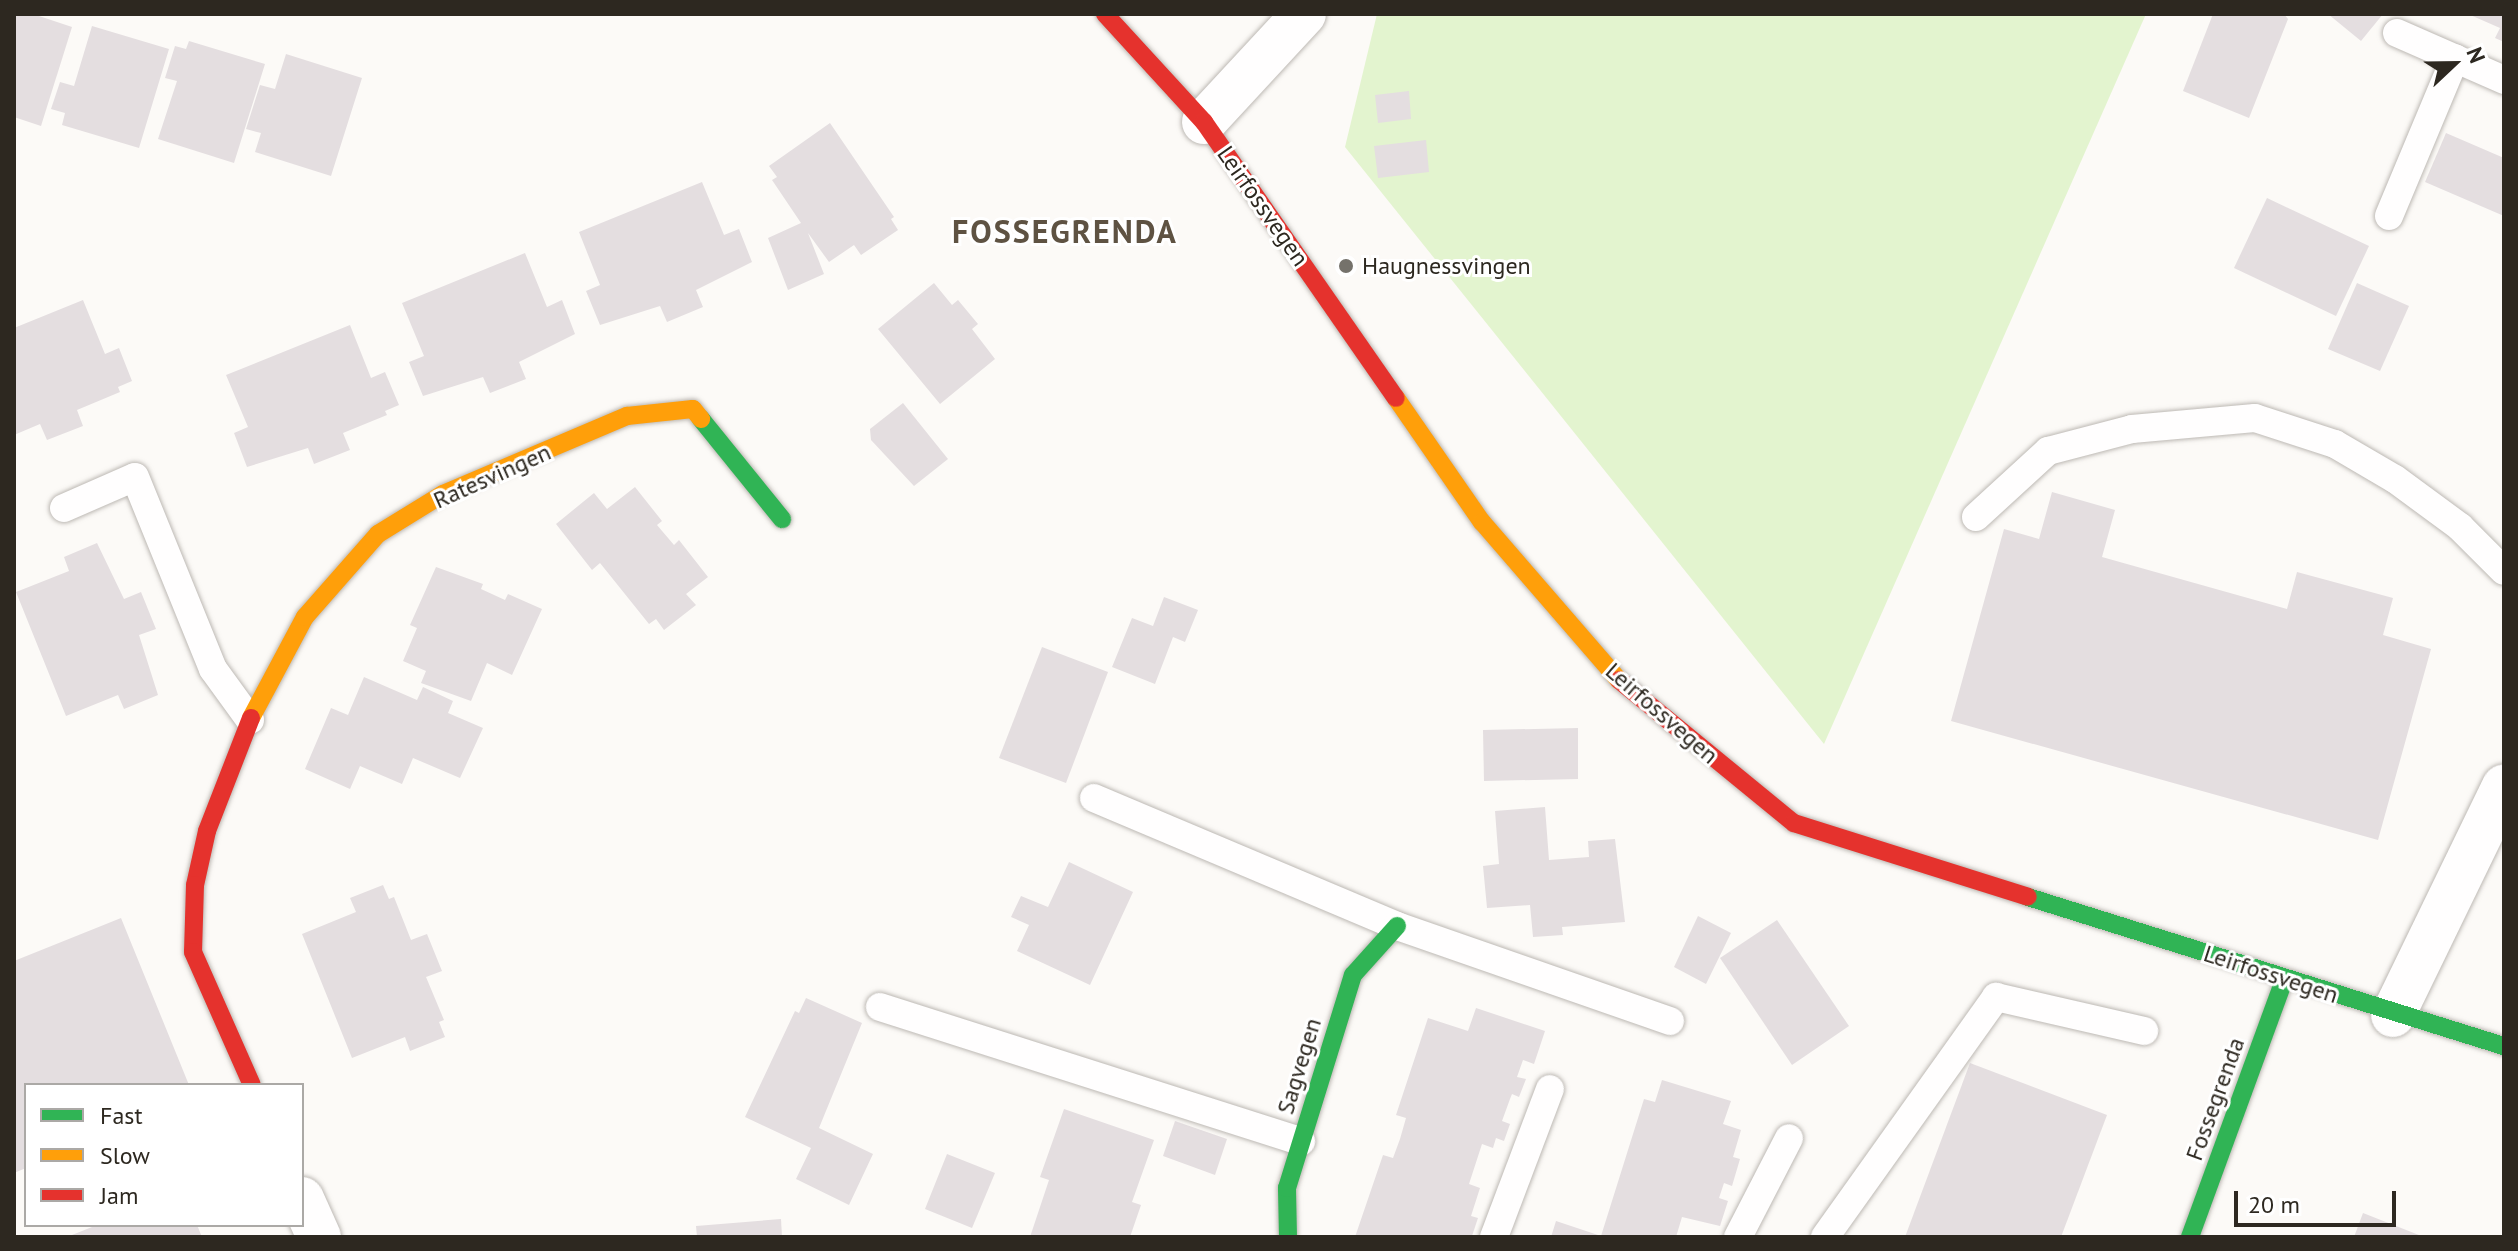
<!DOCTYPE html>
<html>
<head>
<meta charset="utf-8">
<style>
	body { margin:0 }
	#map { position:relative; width:2518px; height:1251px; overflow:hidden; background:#fcfaf7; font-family:"PT Sans",sans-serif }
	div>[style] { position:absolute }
	.green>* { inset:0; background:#e3f4cf }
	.building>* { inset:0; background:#e4dee0 }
	.roads { filter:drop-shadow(0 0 2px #bdb9b4) drop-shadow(0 0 2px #bdb9b4) }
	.lane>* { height:28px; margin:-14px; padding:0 14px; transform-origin:14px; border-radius:14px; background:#fffefe }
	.street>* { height:44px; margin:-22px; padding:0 22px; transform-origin:22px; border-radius:22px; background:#fffefe }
	.fast>* { height:18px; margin:-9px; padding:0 9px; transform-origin:9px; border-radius:9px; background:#30b455 }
	.slow>* { height:18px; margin:-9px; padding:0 9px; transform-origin:9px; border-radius:9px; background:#ff9f0a }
	.jam>* { height:18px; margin:-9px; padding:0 9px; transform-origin:9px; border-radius:9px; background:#e5322d }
	.dots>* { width:22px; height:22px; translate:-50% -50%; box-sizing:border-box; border:4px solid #fff; border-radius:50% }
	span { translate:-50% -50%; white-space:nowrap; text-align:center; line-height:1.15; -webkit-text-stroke:6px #fff; paint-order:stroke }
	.street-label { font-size:24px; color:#2d2820 }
	.poi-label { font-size:24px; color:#2d2820 }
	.left { translate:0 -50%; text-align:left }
	.district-label { font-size:32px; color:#5e5242; font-weight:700; letter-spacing:2px }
	.frame { position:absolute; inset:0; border:16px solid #2d2820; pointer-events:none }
	.legend { position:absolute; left:24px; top:1083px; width:280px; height:144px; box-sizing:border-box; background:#fff; border:2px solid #aba9a6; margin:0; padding:10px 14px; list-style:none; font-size:24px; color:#2d2820 }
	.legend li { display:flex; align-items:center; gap:16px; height:40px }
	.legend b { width:40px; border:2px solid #aba9a6 }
	.north { position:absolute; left:2414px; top:24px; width:80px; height:80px; -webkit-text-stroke:6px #fff; paint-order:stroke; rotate:68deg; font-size:22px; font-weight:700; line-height:32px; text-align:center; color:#2d2820 }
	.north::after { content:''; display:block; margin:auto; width:28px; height:36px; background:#2d2820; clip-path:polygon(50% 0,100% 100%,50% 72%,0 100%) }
	.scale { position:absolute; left:2234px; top:1191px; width:162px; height:36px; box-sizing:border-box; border:4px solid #2d2820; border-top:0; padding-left:10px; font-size:24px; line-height:28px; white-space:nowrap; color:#2d2820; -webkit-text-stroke:6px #fff; paint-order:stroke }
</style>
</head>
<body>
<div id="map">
	<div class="green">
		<i style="clip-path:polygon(1377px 14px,2146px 14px,1824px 744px,1345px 147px)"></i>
	</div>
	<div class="building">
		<i style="clip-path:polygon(14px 14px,33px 14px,72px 27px,41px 126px,14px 117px)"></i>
		<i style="clip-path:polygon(2213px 14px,2284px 14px,2288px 19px,2249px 118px,2183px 91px)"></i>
		<i style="clip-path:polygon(2328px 14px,2383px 14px,2361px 41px)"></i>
		<i style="clip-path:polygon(2468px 14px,2504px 14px,2504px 42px,2495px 38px,2500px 28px)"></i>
		<i style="clip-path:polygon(92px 26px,169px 49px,139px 148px,62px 125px,65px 113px,51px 109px,60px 82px,74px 86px)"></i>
		<i style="clip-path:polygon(189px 41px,265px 64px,234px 163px,158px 139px,177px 81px,165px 78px,175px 46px,186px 49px)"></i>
		<i style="clip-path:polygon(286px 54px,362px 78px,331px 176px,255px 152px,261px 133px,246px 129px,260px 85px,275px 89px)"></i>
		<i style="clip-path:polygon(1409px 91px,1411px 119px,1378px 123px,1375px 95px)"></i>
		<i style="clip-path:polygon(830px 123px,894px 217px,891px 219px,898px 230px,861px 255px,854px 245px,829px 262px,808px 233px,824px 274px,788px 290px,768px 238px,801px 223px,772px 180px,777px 177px,769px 166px)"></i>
		<i style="clip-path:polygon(2446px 133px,2504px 158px,2504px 216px,2425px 182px)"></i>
		<i style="clip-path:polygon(1426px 140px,1429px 172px,1378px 178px,1374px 146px)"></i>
		<i style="clip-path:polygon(702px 182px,724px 235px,739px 229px,752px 262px,696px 290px,703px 307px,667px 322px,660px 306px,600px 325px,586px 291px,600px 285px,579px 232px)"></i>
		<i style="clip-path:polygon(2267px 198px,2369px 246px,2336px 316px,2234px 268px)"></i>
		<i style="clip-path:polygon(525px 253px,547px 307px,562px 300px,575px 334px,519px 362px,526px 379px,490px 393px,483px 377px,423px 396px,409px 362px,424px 356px,402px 303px)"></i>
		<i style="clip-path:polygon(934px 283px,952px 305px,958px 300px,978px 324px,972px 329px,995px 359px,940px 404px,878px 329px)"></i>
		<i style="clip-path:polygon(2357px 283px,2409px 306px,2380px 371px,2328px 349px)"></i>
		<i style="clip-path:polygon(83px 300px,105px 354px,119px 348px,132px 381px,118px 387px,120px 392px,77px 410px,83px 426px,47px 440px,40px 424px,14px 435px,14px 328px)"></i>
		<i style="clip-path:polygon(350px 325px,371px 378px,385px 372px,399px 405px,385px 411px,387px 415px,343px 433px,350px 450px,314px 464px,308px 448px,247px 467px,234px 433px,248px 427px,226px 375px)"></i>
		<i style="clip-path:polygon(903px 403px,948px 459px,914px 486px,871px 440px,870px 429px)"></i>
		<i style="clip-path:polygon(635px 487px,662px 521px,657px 525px,674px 545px,679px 540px,708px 577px,686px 594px,696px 605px,664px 630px,656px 619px,649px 624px,600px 563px,592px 570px,556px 524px,594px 493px,607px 509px)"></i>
		<i style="clip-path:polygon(2052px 492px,2115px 510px,2102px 557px,2287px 609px,2297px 572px,2393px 598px,2383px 635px,2431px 649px,2378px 840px,1951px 721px,2004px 529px,2039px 539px)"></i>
		<i style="clip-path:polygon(97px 543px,124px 599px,141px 592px,156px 629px,139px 635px,158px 695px,124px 709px,118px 695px,66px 716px,16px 592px,69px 571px,64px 557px)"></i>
		<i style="clip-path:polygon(436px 567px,483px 584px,481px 589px,505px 600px,508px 594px,542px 609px,512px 675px,487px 663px,471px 701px,421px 683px,426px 671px,403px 661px,417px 628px,410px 625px)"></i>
		<i style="clip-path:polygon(1164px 597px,1198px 610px,1185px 642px,1173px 637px,1155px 684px,1112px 667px,1132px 618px,1153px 626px)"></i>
		<i style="clip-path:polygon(1042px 647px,1108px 672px,1066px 783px,999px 758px)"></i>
		<i style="clip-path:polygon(364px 677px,417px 700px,423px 687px,453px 701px,448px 713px,483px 728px,460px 778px,413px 758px,402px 784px,360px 766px,350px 789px,305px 769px,331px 708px,348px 715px)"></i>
		<i style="clip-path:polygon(1578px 728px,1578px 779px,1484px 781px,1483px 730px)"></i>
		<i style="clip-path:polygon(1545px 807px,1549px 860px,1589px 857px,1588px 841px,1615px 839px,1625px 922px,1562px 927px,1563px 935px,1533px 937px,1530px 905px,1487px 908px,1483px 866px,1499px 864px,1495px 811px)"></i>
		<i style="clip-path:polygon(1069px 862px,1133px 892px,1090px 985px,1017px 951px,1029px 925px,1011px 917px,1021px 896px,1048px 907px)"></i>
		<i style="clip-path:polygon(383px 885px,389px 899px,394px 897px,411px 940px,427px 934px,442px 971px,426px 977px,444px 1020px,439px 1022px,445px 1037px,410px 1051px,405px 1037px,352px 1058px,302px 934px,356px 912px,350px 898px)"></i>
		<i style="clip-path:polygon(1698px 916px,1731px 933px,1706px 984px,1674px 967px)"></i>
		<i style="clip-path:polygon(121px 918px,189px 1085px,26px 1085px,26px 1168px,14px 1173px,14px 961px)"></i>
		<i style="clip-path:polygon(1777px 920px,1849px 1026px,1792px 1065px,1720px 958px)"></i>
		<i style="clip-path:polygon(806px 998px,862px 1023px,819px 1128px,873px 1154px,849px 1205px,796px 1179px,811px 1148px,745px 1117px,795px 1011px,799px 1013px)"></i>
		<i style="clip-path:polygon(1476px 1008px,1545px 1031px,1534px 1064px,1523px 1060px,1517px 1077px,1526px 1079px,1519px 1097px,1512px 1094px,1510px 1099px,1502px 1121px,1510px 1124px,1504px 1141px,1496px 1138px,1493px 1148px,1482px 1144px,1469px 1184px,1480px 1188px,1471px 1216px,1478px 1218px,1472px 1236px,1355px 1237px,1383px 1155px,1393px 1158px,1400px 1139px,1406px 1118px,1396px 1115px,1428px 1018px,1468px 1031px)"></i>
		<i style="clip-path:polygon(1970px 1063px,2107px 1115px,2061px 1237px,1905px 1237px)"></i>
		<i style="clip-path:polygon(1662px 1080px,1731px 1101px,1723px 1124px,1741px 1130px,1733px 1157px,1740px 1159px,1732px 1186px,1724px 1183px,1719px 1198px,1728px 1201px,1720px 1226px,1682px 1217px,1676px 1237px,1551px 1237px,1556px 1221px,1601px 1236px,1644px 1099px,1655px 1102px)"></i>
		<i style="clip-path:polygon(1064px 1109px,1154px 1140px,1132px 1202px,1141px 1205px,1130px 1237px,1030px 1237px,1049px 1180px,1040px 1177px)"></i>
		<i style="clip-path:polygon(1175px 1121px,1227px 1139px,1215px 1175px,1163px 1156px)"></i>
		<i style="clip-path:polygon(947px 1154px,995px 1173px,972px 1228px,925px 1209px)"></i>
		<i style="clip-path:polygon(2363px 1213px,2424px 1237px,2354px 1237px)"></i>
		<i style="clip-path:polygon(781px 1219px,782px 1237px,697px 1237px,696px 1226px)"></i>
		<i style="clip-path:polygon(97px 1225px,197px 1225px,202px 1237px,67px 1237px)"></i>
	</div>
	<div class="roads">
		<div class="lane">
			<i style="left:2397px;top:33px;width:117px;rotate:23.7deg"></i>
			<i style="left:2389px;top:216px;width:171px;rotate:-67.3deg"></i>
			<i style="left:64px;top:508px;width:77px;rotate:-23.6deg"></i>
			<i style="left:135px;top:477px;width:207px;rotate:67.9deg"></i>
			<i style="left:213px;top:669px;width:63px;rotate:54deg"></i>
			<i style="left:1976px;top:517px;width:98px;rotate:-42.5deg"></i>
			<i style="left:2048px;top:451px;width:87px;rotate:-14.7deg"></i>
			<i style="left:2132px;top:429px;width:123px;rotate:-5.1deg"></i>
			<i style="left:2255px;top:418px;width:84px;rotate:18deg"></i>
			<i style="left:2335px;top:444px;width:69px;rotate:30.3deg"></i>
			<i style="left:2395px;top:479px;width:81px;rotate:36.4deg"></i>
			<i style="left:2460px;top:527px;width:62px;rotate:45deg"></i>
			<i style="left:1094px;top:798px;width:329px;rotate:22.9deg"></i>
			<i style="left:1397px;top:926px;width:289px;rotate:19.2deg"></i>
			<i style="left:880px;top:1007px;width:442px;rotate:17.7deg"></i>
			<i style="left:1494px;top:1237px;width:158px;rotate:-69.3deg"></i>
			<i style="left:1738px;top:1237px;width:111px;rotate:-62.7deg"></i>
			<i style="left:1825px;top:1237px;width:295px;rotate:-54.5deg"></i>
			<i style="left:1996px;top:997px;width:152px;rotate:12.9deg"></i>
		</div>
		<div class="street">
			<i style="left:1204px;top:122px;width:147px;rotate:-47.2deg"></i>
			<i style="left:2393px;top:1015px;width:254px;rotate:-64.1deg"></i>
			<i style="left:302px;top:1199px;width:42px;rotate:65.9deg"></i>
		</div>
		<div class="fast">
			<i style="left:701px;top:419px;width:129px;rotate:51deg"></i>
			<i style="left:2028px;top:897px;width:499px;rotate:17.4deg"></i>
			<i style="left:1288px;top:1237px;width:49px;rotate:-91.2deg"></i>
			<i style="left:1287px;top:1188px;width:223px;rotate:-72.8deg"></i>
			<i style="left:1353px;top:975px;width:66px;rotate:-48.1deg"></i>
			<i style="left:2190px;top:1237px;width:276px;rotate:-69.9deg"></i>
		</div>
		<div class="slow">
			<i style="left:1396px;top:398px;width:151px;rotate:55.3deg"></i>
			<i style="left:1482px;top:522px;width:209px;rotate:49.1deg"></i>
			<i style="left:251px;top:718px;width:115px;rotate:-61.9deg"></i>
			<i style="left:305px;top:617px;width:111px;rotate:-48.7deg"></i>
			<i style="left:378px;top:534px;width:76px;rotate:-31.6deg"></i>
			<i style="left:443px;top:494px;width:200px;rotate:-23deg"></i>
			<i style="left:627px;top:416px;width:66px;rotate:-6.1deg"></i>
			<i style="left:693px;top:409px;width:13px;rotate:51deg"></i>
		</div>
		<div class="jam">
			<i style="left:1105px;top:14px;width:147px;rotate:47.5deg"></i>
			<i style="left:1204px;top:122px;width:336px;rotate:55.2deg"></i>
			<i style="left:1619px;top:680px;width:226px;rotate:39.3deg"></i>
			<i style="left:1794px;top:823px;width:245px;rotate:17.5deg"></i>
			<i style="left:251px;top:718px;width:121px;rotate:111.3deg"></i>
			<i style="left:207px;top:831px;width:55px;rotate:102.5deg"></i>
			<i style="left:195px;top:885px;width:67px;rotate:91.7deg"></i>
			<i style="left:193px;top:952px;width:145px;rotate:66.1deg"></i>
		</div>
	</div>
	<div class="dots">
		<i style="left:1346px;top:266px;background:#75726b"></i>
	</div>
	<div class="street-label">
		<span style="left:1263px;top:206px;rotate:55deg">Leirfossvegen</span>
		<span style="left:492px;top:476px;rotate:-24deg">Ratesvingen</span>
		<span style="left:1662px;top:713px;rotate:41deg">Leirfossvegen</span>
		<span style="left:2271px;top:974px;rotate:18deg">Leirfossvegen</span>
		<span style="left:1299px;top:1066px;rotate:-73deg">Sagvegen</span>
		<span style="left:2215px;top:1099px;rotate:-70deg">Fossegrenda</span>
	</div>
	<div class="poi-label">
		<span class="left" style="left:1362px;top:266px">Haugnessvingen</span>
	</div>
	<div class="district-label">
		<span style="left:1065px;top:231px">FOSSEGRENDA</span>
	</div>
	<div class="frame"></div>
	<ul class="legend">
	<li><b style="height:10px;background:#30b455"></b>Fast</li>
	<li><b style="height:10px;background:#ff9f0a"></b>Slow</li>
	<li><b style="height:10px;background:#e5322d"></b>Jam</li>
	</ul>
	<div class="north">N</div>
	<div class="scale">20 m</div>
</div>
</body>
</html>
